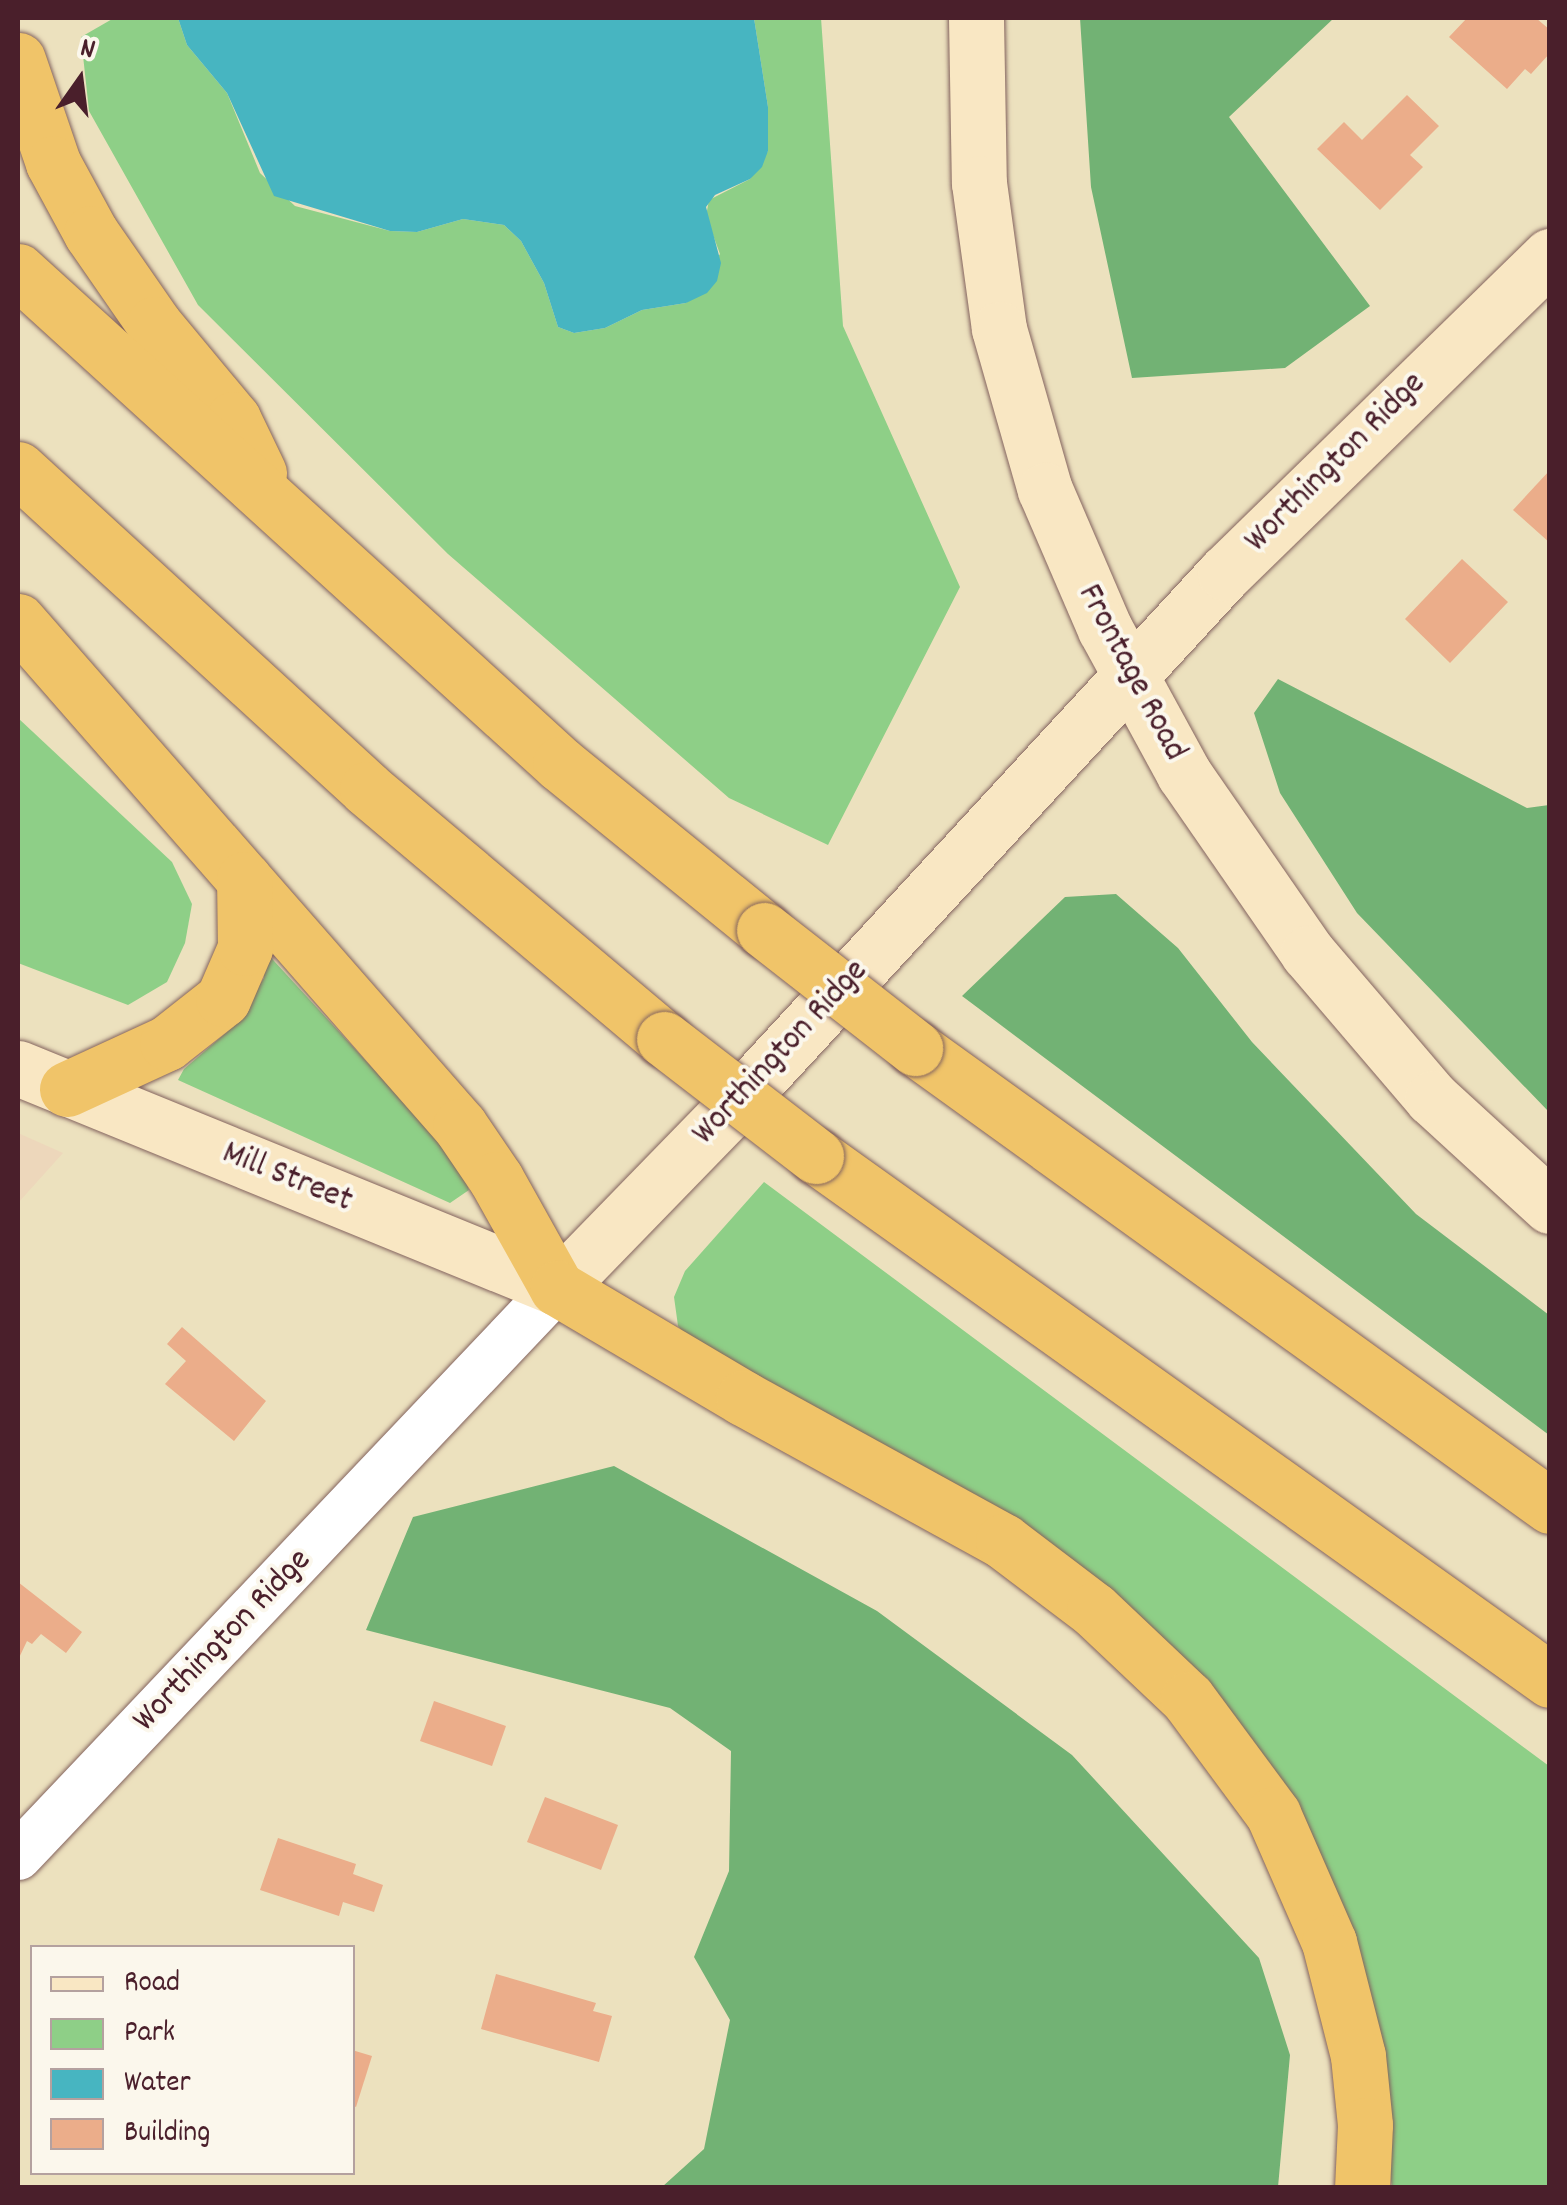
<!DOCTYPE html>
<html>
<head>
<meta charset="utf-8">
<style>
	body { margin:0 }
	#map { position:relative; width:1567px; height:2205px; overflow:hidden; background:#ece1be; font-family:Dekko,sans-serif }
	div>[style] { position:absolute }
	.built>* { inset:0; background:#edd7bb }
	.green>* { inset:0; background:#8ecf87 }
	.forest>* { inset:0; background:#72b274 }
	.water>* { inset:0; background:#47b5c1 }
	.building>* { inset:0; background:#ebad8a }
	.roads { filter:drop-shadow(0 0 2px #83635e) drop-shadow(0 0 2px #83635e) }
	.tertiary>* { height:48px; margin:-24px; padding:0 24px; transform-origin:24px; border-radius:24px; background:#fff }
	.secondary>* { height:55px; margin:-27.5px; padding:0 27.5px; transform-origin:27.5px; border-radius:27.5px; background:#f9e7c3 }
	.motorway>* { height:55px; margin:-27.5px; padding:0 27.5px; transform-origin:27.5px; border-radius:27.5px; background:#f0c469 }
	.bridges { filter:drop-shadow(0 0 2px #83635e) drop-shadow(0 0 2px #83635e) }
	.motorway-bridge>* { height:55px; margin:-27.5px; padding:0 27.5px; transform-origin:27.5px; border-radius:27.5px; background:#f0c469 }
	span { translate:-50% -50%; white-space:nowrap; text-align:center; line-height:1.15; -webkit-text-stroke:8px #fbf7ec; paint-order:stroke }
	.street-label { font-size:35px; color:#4a1f2b }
	.frame { position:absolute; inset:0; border:20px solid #4a1f2b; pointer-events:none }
	.legend { position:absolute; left:30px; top:1945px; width:325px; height:230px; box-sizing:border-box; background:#fbf7ec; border:2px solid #b4a19f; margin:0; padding:12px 18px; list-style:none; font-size:30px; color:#4a1f2b }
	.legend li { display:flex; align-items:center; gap:20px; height:50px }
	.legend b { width:50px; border:2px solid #b4a19f }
	.north { position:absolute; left:30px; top:30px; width:100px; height:100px; -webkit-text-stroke:8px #fbf7ec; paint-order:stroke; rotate:14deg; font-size:28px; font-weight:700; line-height:40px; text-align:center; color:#4a1f2b }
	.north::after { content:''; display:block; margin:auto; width:35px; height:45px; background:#4a1f2b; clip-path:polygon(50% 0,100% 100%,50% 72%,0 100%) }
</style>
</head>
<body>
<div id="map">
	<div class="built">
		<i style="clip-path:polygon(18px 1133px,63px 1153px,18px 1203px)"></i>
	</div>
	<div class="green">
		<i style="clip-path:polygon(114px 18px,178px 18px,187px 45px,227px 93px,260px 173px,295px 206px,390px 231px,417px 232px,463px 219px,504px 225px,521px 241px,544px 283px,558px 327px,574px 333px,605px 328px,642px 310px,686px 303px,720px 254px,706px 216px,709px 200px,750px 179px,768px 151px,768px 107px,754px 18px,821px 18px,843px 326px,960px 587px,828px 845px,729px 798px,448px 554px,198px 305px,89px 111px,81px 37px)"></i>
		<i style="clip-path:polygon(18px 718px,172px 862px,192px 904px,185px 943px,167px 982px,128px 1005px,18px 963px)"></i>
		<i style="clip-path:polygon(263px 949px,458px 1161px,469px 1190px,450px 1203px,178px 1080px,184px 1069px,227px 1032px,264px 978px)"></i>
		<i style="clip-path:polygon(764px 1182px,1549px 1766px,1549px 2187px,1392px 2187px,1372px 2043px,1221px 1711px,702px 1353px,678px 1326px,674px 1297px,685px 1271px)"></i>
	</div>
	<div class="forest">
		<i style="clip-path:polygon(1080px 18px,1334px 18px,1229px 117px,1370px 306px,1285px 368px,1132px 378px,1091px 187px)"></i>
		<i style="clip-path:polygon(1278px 679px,1527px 808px,1549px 805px,1549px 1112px,1357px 913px,1280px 793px,1254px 713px)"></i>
		<i style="clip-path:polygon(1116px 894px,1178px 948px,1252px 1042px,1416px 1214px,1549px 1315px,1549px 1435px,962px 996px,1065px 897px)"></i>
		<i style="clip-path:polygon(614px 1466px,877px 1611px,1072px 1755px,1259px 1958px,1290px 2055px,1278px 2187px,662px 2187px,704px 2149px,730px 2020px,694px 1957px,729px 1871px,731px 1751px,670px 1708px,366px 1630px,413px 1517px)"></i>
	</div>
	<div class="water">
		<i style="clip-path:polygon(178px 18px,754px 18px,768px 107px,768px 151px,762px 167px,750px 179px,715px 195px,706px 207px,721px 263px,717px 281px,707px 293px,686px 303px,642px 310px,605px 328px,574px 333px,558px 327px,544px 283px,521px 241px,504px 225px,463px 219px,417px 232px,390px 231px,274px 196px,227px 93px,187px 45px)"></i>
	</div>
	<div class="building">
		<i style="clip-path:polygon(1467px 18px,1536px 18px,1550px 30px,1550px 53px,1531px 74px,1525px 69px,1507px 89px,1449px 37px)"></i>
		<i style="clip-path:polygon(1407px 95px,1439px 126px,1410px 155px,1423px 167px,1380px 210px,1317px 149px,1344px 122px,1362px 140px)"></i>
		<i style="clip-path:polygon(1550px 470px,1550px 543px,1513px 510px)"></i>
		<i style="clip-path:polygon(1462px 559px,1508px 602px,1450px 663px,1405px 619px)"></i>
		<i style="clip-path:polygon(182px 1327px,266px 1401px,234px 1441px,165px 1384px,186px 1361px,167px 1344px)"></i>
		<i style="clip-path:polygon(18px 1582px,82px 1632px,66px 1653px,41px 1634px,32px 1644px,27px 1641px,18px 1660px)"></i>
		<i style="clip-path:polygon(434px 1701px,506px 1726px,492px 1766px,420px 1741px)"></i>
		<i style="clip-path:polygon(545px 1797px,618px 1825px,601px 1870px,527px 1842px)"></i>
		<i style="clip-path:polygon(278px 1838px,356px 1864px,353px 1874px,383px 1885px,374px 1912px,343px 1902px,339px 1916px,260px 1890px)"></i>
		<i style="clip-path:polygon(496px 1974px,596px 2003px,593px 2011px,612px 2016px,599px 2062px,481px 2029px)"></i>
		<i style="clip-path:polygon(352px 2050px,372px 2056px,356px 2107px,352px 2105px)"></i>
	</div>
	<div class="roads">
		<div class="tertiary">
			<i style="left:18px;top:1856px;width:783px;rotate:-46.5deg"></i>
		</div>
		<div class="secondary">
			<i style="left:976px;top:18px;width:165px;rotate:89deg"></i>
			<i style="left:979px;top:183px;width:147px;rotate:82.2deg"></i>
			<i style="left:999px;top:329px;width:167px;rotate:74.1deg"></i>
			<i style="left:1045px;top:490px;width:151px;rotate:66.7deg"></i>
			<i style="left:1105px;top:629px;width:165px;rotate:61.4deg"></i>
			<i style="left:1184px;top:774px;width:218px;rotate:55.3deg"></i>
			<i style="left:1308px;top:953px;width:191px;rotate:49.5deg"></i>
			<i style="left:1432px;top:1098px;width:160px;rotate:42.5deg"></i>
			<i style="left:18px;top:1068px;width:582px;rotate:22.2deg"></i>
			<i style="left:557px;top:1288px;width:244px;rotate:-45.8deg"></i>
			<i style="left:727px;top:1113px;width:735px;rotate:-47.32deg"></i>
			<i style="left:1225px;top:573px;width:454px;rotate:-44.3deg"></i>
		</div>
		<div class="motorway">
			<i style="left:18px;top:60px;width:109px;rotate:71.2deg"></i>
			<i style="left:53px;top:163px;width:80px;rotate:61.5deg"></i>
			<i style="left:91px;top:233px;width:111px;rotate:55.3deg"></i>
			<i style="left:154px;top:324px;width:124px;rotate:50.3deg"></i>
			<i style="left:233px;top:419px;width:60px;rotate:64.3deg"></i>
			<i style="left:18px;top:271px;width:733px;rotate:42.29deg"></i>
			<i style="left:560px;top:764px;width:263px;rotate:39.1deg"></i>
			<i style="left:18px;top:469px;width:473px;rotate:42.5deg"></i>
			<i style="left:367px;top:789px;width:388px;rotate:40.1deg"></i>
			<i style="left:18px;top:621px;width:671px;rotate:48.81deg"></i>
			<i style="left:460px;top:1126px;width:64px;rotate:55.8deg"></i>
			<i style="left:496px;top:1179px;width:125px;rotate:60.8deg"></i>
			<i style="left:557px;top:1288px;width:216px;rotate:30.6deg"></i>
			<i style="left:743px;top:1398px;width:297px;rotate:28.8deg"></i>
			<i style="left:1003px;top:1541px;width:114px;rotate:37.2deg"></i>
			<i style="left:1094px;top:1610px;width:129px;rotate:43.4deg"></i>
			<i style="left:1188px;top:1699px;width:143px;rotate:53.5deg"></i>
			<i style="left:1273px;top:1814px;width:140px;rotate:66.4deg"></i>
			<i style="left:1329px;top:1942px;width:118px;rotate:75.7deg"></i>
			<i style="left:1358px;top:2056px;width:69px;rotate:84.2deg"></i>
			<i style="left:1365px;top:2125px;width:63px;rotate:92.7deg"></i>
			<i style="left:915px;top:1048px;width:783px;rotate:35.8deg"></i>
			<i style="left:67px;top:1089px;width:110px;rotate:-24.7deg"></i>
			<i style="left:167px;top:1043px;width:71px;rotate:-38.2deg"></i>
			<i style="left:223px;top:999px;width:56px;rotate:-66.7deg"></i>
			<i style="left:245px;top:948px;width:69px;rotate:-90.8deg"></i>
			<i style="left:816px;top:1156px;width:902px;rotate:35.52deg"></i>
		</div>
	</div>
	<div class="bridges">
		<div class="motorway-bridge">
			<i style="left:764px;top:930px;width:192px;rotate:38deg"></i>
			<i style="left:664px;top:1039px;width:192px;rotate:37.6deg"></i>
		</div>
	</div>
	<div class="street-label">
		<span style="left:1336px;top:463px;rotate:-45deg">Worthington Ridge</span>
		<span style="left:1131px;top:673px;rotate:62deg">Frontage Road</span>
		<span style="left:781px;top:1053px;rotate:-47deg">Worthington Ridge</span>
		<span style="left:287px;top:1178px;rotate:22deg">Mill Street</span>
		<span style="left:223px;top:1641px;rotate:-46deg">Worthington Ridge</span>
	</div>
	<div class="frame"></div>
	<ul class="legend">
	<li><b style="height:12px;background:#f9e7c3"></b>Road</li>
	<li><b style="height:28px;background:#8ecf87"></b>Park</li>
	<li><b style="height:28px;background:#47b5c1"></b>Water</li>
	<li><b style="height:28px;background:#ebad8a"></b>Building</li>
	</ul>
	<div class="north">N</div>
</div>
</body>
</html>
